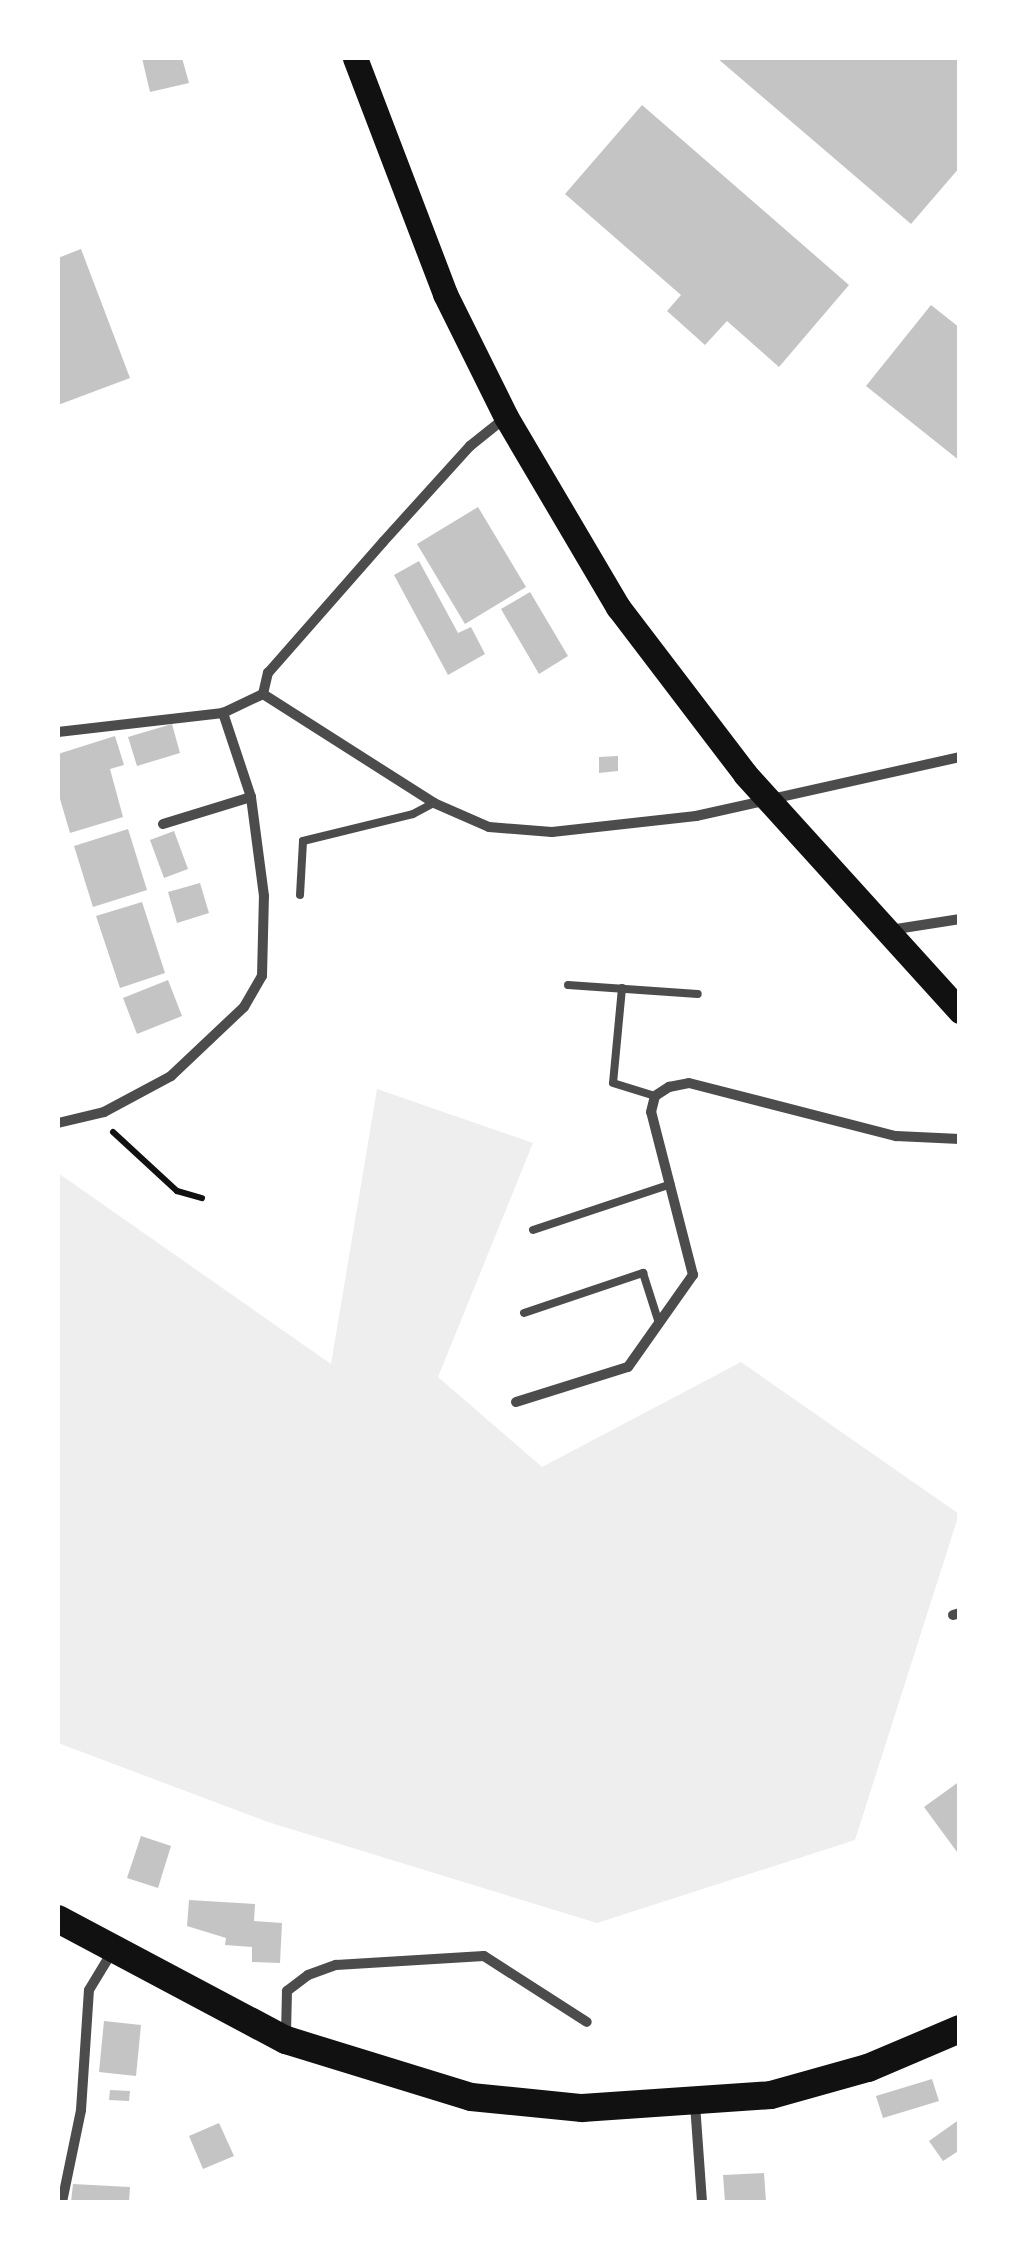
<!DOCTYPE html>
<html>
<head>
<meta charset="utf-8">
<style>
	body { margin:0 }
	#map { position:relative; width:1017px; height:2260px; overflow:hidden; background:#fff; font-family:"Archivo Narrow",sans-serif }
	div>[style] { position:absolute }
	.green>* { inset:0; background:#eee }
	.building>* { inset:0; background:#c4c4c4 }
	.path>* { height:6px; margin:-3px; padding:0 3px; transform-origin:3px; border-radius:3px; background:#111 }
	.service>* { height:8px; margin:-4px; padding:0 4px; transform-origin:4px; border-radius:4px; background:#4c4c4c }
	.minor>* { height:10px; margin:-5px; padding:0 5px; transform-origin:5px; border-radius:5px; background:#4c4c4c }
	.primary>* { height:25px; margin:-12.5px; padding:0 12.5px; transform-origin:12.5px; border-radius:12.5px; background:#111 }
	.trunk>* { height:28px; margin:-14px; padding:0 14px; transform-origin:14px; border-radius:14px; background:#111 }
	span { translate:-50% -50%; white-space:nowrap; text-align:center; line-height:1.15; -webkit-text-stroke:8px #fff; paint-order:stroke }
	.frame { position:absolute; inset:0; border:60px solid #fff; pointer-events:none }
</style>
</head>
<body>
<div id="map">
	<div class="green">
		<i style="clip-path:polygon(377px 1089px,533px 1143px,438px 1377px,542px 1467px,741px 1362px,959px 1514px,855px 1840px,597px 1923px,268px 1822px,58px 1743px,58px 1173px,331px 1364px)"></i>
	</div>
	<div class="building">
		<i style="clip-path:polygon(142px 58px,182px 58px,189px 83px,150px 92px)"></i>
		<i style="clip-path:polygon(717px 58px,960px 58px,960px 167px,911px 224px)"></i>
		<i style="clip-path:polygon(642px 105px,849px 285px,779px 367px,727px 321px,705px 345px,667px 311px,681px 295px,565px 194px)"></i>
		<i style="clip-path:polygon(81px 249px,130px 378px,58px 405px,58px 258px)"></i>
		<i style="clip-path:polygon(931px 305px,960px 328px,960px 461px,866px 386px)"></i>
		<i style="clip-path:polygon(478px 507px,526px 587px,465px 624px,417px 544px)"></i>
		<i style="clip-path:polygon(419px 561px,458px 633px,471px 627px,485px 654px,448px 675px,394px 575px)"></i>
		<i style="clip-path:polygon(530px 592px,568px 656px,539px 674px,501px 609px)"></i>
		<i style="clip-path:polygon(172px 724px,180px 753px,137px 766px,128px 737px)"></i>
		<i style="clip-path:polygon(115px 736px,124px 765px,110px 769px,123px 817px,70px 833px,58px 792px,58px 754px)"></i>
		<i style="clip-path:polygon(618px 756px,618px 771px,599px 773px,599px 757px)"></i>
		<i style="clip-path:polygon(128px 829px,147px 890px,93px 907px,74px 846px)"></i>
		<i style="clip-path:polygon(174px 831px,188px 869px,164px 878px,150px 840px)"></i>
		<i style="clip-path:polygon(200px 883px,209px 913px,177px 923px,168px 892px)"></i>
		<i style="clip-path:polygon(142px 902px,165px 973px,120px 988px,96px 916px)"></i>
		<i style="clip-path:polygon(168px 980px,182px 1016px,137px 1034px,123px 998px)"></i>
		<i style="clip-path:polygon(960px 1781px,960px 1856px,924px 1807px)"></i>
		<i style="clip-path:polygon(141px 1836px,171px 1846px,158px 1888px,127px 1878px)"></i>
		<i style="clip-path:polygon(189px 1900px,255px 1904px,254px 1921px,282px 1923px,280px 1963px,252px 1962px,252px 1947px,225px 1945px,226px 1938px,187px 1926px)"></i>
		<i style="clip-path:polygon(104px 2021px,141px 2025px,136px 2076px,99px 2072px)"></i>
		<i style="clip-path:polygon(932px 2079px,939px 2101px,883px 2118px,876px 2096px)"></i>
		<i style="clip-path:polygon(110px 2090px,130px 2091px,129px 2101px,109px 2100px)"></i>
		<i style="clip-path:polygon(960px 2119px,960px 2150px,943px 2161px,929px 2141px)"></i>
		<i style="clip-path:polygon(219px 2123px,234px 2156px,203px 2169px,189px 2136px)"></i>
		<i style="clip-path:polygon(764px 2173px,766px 2202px,725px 2202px,723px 2175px)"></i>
		<i style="clip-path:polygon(73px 2184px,130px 2187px,129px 2202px,71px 2202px)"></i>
	</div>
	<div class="path">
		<i style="left:113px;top:1132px;width:87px;rotate:42.7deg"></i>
		<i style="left:177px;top:1191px;width:26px;rotate:16deg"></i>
	</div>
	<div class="service">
		<i style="left:300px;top:895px;width:54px;rotate:-86.8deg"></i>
		<i style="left:303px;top:841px;width:113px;rotate:-13.8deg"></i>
		<i style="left:413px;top:814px;width:24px;rotate:-28deg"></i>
		<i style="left:568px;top:985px;width:130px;rotate:4deg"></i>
		<i style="left:622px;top:988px;width:95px;rotate:95.4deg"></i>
		<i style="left:613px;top:1083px;width:44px;rotate:17.2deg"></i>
		<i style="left:533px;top:1230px;width:145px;rotate:-18.4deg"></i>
		<i style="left:524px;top:1313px;width:126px;rotate:-18.6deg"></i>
		<i style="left:643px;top:1273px;width:52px;rotate:72.3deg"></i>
	</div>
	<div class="minor">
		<i style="left:263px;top:694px;width:22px;rotate:-77deg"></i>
		<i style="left:268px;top:673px;width:174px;rotate:-48.7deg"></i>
		<i style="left:383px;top:542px;width:130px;rotate:-47.8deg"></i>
		<i style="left:470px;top:446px;width:45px;rotate:-38.7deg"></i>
		<i style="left:58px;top:732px;width:166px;rotate:-6.6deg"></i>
		<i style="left:223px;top:713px;width:44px;rotate:-25.4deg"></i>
		<i style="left:263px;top:694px;width:203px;rotate:32.5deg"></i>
		<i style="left:434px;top:803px;width:60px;rotate:23.6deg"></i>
		<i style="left:489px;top:827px;width:63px;rotate:4.5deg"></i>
		<i style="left:552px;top:832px;width:145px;rotate:-6.3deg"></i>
		<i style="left:696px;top:816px;width:271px;rotate:-12.6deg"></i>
		<i style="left:163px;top:824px;width:92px;rotate:-17.1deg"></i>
		<i style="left:890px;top:930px;width:71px;rotate:-8.9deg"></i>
		<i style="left:58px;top:1123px;width:47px;rotate:-13.4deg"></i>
		<i style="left:104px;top:1112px;width:76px;rotate:-28.2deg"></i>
		<i style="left:171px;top:1076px;width:100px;rotate:-43.4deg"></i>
		<i style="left:244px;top:1007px;width:36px;rotate:-60deg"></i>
		<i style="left:262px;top:976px;width:80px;rotate:-88.6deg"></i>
		<i style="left:264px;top:896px;width:100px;rotate:-97.5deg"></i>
		<i style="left:251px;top:797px;width:89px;rotate:-108.4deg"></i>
		<i style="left:516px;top:1402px;width:117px;rotate:-17.4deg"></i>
		<i style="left:628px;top:1367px;width:113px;rotate:-54.8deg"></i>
		<i style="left:693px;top:1275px;width:168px;rotate:-104.4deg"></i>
		<i style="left:651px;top:1112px;width:16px;rotate:-76deg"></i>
		<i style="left:655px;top:1096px;width:17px;rotate:-33deg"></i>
		<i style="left:669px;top:1087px;width:20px;rotate:-11deg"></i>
		<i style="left:689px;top:1083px;width:214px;rotate:14.4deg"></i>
		<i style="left:896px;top:1136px;width:64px;rotate:2.7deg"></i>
		<i style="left:953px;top:1615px;width:7px;rotate:-16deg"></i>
		<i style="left:286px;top:2034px;width:43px;rotate:-88.7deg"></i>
		<i style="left:287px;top:1991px;width:26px;rotate:-37deg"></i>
		<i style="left:308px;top:1975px;width:30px;rotate:-20deg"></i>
		<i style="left:336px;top:1965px;width:148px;rotate:-3.5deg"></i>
		<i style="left:484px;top:1956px;width:122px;rotate:32.7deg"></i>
		<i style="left:695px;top:2104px;width:98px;rotate:85.9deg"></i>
		<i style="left:62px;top:2202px;width:94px;rotate:-78.3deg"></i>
		<i style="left:81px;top:2110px;width:120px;rotate:-86.2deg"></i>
		<i style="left:89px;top:1990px;width:44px;rotate:-58.8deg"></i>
	</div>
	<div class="primary">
		<i style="left:355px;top:58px;width:253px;rotate:69.1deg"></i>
		<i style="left:445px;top:294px;width:137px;rotate:63.6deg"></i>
		<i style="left:506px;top:417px;width:221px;rotate:59.5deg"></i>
		<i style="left:618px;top:607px;width:210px;rotate:52.7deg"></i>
		<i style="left:745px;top:774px;width:320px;rotate:47.8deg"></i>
	</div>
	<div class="trunk">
		<i style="left:58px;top:1919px;width:258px;rotate:28deg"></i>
		<i style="left:286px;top:2040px;width:194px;rotate:17.1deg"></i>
		<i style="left:471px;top:2097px;width:112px;rotate:5.7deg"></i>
		<i style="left:582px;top:2108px;width:189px;rotate:-3.9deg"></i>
		<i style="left:771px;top:2095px;width:101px;rotate:-15.6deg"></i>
		<i style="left:868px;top:2068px;width:100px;rotate:-23deg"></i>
	</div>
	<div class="frame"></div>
</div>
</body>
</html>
